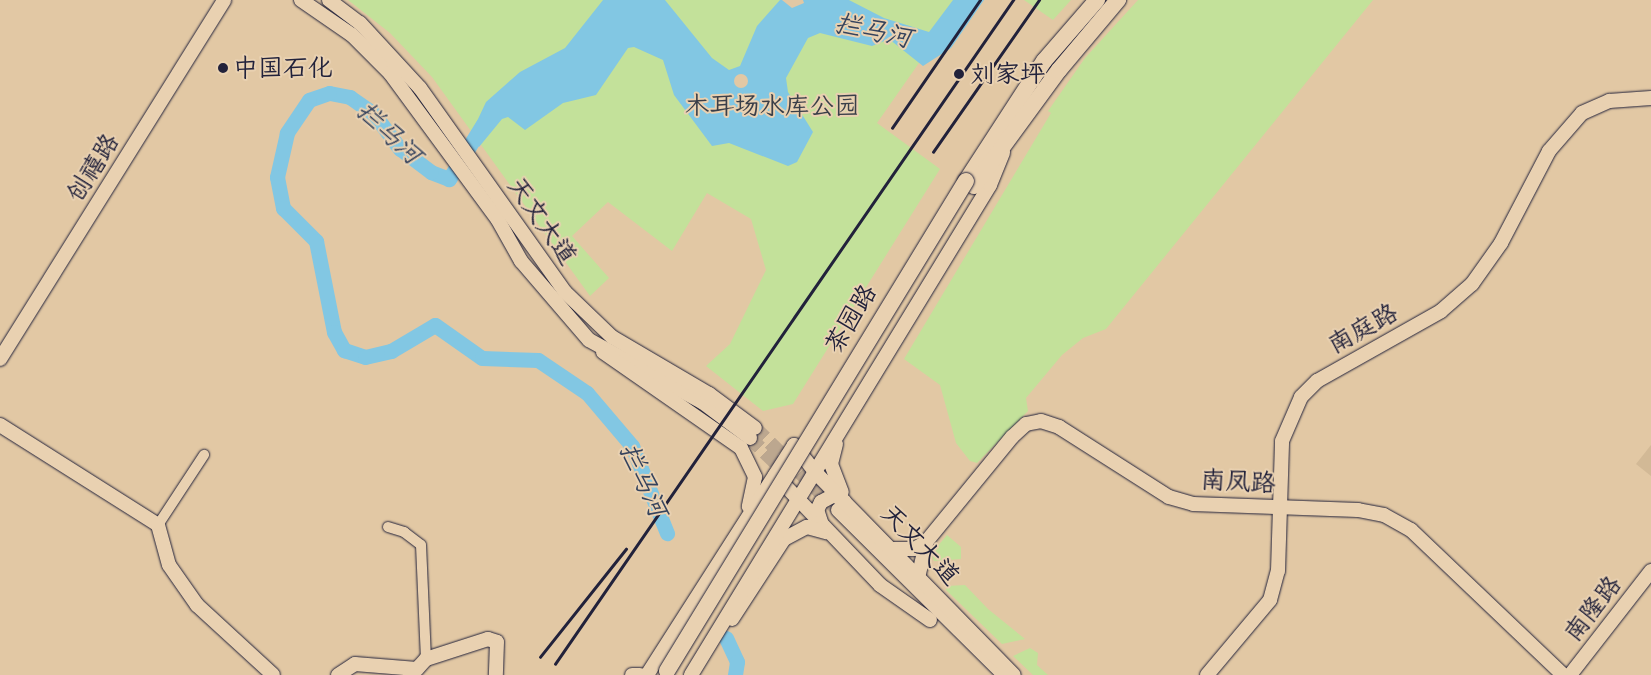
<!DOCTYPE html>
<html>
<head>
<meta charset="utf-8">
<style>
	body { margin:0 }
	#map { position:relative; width:1651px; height:675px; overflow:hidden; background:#e2c8a4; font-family:Caveat,"LXGW WenKai TC",sans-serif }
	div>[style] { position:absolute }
	.built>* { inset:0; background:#d2b996 }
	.green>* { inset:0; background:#c3e19a }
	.water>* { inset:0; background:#82c7e3 }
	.pier>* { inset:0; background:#e2c8a4 }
	.round { border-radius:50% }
	.river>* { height:15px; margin:-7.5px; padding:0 7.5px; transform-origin:7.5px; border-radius:7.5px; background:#82c7e3 }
	.secondary-tunnel>* { height:14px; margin-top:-7px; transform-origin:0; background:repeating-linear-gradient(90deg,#bca78f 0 14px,transparent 0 21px) }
	.roads { filter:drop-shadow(0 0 1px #22223b) drop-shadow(0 0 1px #22223b) }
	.street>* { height:10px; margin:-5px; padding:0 5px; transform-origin:5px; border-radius:5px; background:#e9d1b1 }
	.secondary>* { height:14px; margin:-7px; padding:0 7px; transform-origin:7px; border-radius:7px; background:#e9d1b1 }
	.primary>* { height:16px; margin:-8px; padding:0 8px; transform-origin:8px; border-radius:8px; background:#e9d1b1 }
	.rail>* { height:2.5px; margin:-1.25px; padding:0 1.25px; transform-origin:1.25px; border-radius:1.25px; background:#22223b }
	.bridges { filter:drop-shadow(0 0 1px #22223b) drop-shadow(0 0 1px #22223b) }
	.primary-bridge>* { height:16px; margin:-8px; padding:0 8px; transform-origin:8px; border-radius:8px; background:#e9d1b1 }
	.dots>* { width:14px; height:14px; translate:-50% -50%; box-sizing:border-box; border:2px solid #e9d1b1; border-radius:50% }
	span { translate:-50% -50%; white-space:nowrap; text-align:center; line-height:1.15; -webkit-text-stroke:4px #e9d1b1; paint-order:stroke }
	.poi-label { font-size:25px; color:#22223b }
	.left { translate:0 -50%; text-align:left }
	.park-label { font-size:25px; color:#3a3f49 }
	.street-label { font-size:25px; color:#22223b }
	.water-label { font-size:26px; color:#35435d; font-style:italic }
</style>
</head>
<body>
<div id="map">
	<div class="built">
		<i style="clip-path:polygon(1651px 445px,1651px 476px,1636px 464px)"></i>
	</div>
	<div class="green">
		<i style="clip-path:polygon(348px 0,963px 0,877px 123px,940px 169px,793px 404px,763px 411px,706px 366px,730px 344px,766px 270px,751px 219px,707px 193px,672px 251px,608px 202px,572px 236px,609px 278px,590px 296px,432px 77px,390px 33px)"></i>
		<i style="clip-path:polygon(1024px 0,1071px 0,1053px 20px)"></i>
		<i style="clip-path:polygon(1138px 0,1373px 0,1106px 329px,1083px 338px,1062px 355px,1026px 398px,1028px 411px,977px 463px,970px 461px,956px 443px,940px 385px,904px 359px,1051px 113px,1048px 111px,1085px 58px)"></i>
		<i style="clip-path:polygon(947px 535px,961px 547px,961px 559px,934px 561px,931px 554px)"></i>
		<i style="clip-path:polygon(965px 585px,988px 609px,1025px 639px,1002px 644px,946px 590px,947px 586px)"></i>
		<i style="clip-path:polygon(1030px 648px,1038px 653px,1037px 665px,1048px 675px,1033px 675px,1013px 656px)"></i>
	</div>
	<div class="water">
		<i style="clip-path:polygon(603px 0,665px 0,712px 58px,729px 70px,740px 66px,757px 26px,780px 0,849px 0,884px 18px,929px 32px,953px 0,984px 0,951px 48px,923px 66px,889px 39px,872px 46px,820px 33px,808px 38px,786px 78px,788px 92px,813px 132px,797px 162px,788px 166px,729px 143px,712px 146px,674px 95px,663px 60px,634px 47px,628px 48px,596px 95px,563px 103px,525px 130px,508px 117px,502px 119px,479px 147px,471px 134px,486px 102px,520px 72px,565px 48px)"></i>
	</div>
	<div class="pier">
		<i style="clip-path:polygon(782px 0,803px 0,804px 3px,792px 8px)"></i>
		<i class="round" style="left:734px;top:74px;width:14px;height:14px"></i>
	</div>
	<div class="river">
		<i style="left:483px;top:124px;width:65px;rotate:121.7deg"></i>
		<i style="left:449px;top:179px;width:19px;rotate:-159deg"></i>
		<i style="left:431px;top:172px;width:39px;rotate:-143deg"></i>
		<i style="left:400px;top:149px;width:44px;rotate:-126.6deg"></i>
		<i style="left:374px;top:114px;width:29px;rotate:-145deg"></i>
		<i style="left:350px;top:97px;width:21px;rotate:-169deg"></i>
		<i style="left:329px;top:93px;width:21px;rotate:161deg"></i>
		<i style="left:309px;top:100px;width:40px;rotate:124deg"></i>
		<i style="left:287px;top:133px;width:45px;rotate:102.8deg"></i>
		<i style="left:277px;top:177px;width:32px;rotate:79deg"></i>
		<i style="left:283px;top:208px;width:47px;rotate:45deg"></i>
		<i style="left:316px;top:241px;width:93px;rotate:78.8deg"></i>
		<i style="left:334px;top:332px;width:21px;rotate:61deg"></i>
		<i style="left:344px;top:350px;width:22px;rotate:18deg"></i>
		<i style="left:365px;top:357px;width:27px;rotate:-13deg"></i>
		<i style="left:391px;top:351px;width:51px;rotate:-30.6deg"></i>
		<i style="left:435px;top:325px;width:57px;rotate:35.1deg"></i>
		<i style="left:482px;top:358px;width:56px;rotate:2deg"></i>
		<i style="left:538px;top:360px;width:59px;rotate:34deg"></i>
		<i style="left:587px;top:393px;width:70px;rotate:49.7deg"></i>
		<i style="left:632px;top:446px;width:94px;rotate:68.1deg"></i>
		<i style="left:726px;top:638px;width:26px;rotate:65deg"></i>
		<i style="left:737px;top:662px;width:13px;rotate:99deg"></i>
	</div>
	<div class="secondary-tunnel">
		<i style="left:755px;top:428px;width:117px;rotate:44.7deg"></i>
		<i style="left:750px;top:438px;width:52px;rotate:44.2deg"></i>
	</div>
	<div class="roads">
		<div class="street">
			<i style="left:158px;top:525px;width:84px;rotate:-56.7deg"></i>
			<i style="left:388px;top:527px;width:17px;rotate:17deg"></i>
			<i style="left:404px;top:532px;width:21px;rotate:37deg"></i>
			<i style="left:421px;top:545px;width:114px;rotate:87.5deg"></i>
		</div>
		<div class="secondary">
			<i style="left:301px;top:0;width:62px;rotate:34.5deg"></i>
			<i style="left:352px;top:35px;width:54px;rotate:45deg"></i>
			<i style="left:390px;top:73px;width:182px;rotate:53.7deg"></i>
			<i style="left:498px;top:220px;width:47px;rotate:60.7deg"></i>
			<i style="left:521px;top:261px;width:104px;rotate:49.3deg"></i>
			<i style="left:589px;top:340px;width:129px;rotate:28.8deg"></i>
			<i style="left:702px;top:402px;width:60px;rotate:36.9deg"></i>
			<i style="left:329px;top:0;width:39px;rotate:37deg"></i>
			<i style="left:360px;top:23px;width:88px;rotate:47.3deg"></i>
			<i style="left:420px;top:88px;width:250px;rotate:54.6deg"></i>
			<i style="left:565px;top:292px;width:65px;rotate:43.8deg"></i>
			<i style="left:612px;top:337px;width:113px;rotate:30.4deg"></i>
			<i style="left:709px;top:394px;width:57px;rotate:36.5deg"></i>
			<i style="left:603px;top:352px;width:168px;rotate:34.8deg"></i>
			<i style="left:741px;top:448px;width:32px;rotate:64deg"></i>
			<i style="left:755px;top:477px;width:30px;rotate:102deg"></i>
			<i style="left:0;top:359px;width:423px;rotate:-58deg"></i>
			<i style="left:0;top:425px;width:187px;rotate:32.3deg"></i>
			<i style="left:158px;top:525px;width:41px;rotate:74.6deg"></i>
			<i style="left:169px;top:565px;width:49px;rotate:55deg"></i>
			<i style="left:197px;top:605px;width:103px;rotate:42.6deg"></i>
			<i style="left:836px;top:444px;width:21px;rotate:104deg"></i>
			<i style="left:831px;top:464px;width:30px;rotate:69deg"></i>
			<i style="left:775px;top:475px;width:152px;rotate:46.3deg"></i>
			<i style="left:880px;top:585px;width:61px;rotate:35deg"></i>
			<i style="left:838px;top:510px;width:234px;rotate:44.8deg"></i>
			<i style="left:822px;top:525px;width:16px;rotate:-108deg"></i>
			<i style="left:817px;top:510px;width:9px;rotate:-63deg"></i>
			<i style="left:821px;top:502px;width:15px;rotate:-28deg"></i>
			<i style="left:834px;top:495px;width:12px;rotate:31deg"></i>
			<i style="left:891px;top:549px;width:23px"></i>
			<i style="left:914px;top:549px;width:14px;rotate:-30deg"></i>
			<i style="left:926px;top:542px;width:136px;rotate:-50.7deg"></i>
			<i style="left:1012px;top:437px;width:19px;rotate:-43deg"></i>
			<i style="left:1026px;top:424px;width:15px;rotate:-11deg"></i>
			<i style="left:1041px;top:421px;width:19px;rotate:18deg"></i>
			<i style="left:1059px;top:427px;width:130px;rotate:32.5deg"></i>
			<i style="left:1169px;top:497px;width:25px;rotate:16deg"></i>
			<i style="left:1193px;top:504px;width:165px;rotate:2.1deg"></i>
			<i style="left:1358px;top:510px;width:26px;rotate:11deg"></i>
			<i style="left:1384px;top:515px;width:31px;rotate:29deg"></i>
			<i style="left:1411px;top:530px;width:210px;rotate:43.6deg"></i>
			<i style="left:918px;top:578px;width:37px;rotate:-77deg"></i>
			<i style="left:732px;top:619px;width:95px;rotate:-57deg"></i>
			<i style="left:784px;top:539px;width:26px;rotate:-28deg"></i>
			<i style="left:807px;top:527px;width:20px;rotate:15deg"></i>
			<i style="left:338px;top:675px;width:20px;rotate:-33deg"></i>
			<i style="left:355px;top:664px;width:62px;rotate:4.6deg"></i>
			<i style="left:417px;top:669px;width:13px;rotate:-48deg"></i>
			<i style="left:426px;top:659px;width:65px;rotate:-17.9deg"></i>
			<i style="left:488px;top:639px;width:9px;rotate:18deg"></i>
			<i style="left:497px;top:642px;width:33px;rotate:92deg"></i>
			<i style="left:632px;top:675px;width:8px"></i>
			<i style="left:647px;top:675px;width:273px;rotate:-57.4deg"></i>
			<i style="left:794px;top:445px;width:34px;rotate:52deg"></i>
			<i style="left:815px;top:472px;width:284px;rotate:45.6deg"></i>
			<i style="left:691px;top:675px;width:574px;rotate:-58.61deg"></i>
			<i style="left:990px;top:185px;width:35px;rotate:-68deg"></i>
			<i style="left:1207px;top:675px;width:98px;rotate:-50deg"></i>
			<i style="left:1270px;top:600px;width:30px;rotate:-75deg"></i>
			<i style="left:1278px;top:571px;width:130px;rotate:-88.2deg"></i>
			<i style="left:1282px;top:441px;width:48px;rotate:-66.6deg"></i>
			<i style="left:1301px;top:397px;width:23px;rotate:-45deg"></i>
			<i style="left:1317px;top:381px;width:142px;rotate:-29.4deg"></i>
			<i style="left:1441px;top:311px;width:41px;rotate:-41.1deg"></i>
			<i style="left:1472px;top:284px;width:50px;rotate:-54.7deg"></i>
			<i style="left:1501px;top:243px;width:104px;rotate:-62.4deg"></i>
			<i style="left:1549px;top:151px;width:50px;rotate:-49deg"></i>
			<i style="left:1582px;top:113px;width:30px;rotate:-24deg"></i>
			<i style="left:1609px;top:101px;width:42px;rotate:-4.1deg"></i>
			<i style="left:1570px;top:675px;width:132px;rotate:-52.1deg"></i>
		</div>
		<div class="primary">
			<i style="left:966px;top:181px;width:143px;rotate:-57deg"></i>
			<i style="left:1044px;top:61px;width:81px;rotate:-49deg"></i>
			<i style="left:974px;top:186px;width:144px;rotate:-53.8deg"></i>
			<i style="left:1059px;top:70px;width:92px;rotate:-49.9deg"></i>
		</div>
	</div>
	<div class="rail">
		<i style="left:892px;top:128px;width:155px;rotate:-55.5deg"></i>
		<i style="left:933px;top:152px;width:185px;rotate:-55.1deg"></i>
		<i style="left:540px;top:657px;width:138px;rotate:-51.5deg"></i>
		<i style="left:555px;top:664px;width:807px;rotate:-55.4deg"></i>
	</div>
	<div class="bridges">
		<div class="primary-bridge">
			<i style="left:667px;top:671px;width:574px;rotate:-58.61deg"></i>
		</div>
	</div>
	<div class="dots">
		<i style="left:223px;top:68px;background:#22223b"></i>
		<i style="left:959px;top:74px;background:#22223b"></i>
	</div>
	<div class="poi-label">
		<span class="left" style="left:233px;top:68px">中国石化</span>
		<span class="left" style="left:970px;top:74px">刘家坪</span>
	</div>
	<div class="park-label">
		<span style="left:772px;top:106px">木耳场水库公园</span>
	</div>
	<div class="street-label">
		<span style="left:93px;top:168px;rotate:-58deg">创禧路</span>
		<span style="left:542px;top:221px;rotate:55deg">天文大道</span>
		<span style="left:851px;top:319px;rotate:-59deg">茶园路</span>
		<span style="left:1363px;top:329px;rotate:-29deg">南庭路</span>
		<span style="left:1238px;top:482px;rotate:3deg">南凤路</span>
		<span style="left:920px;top:545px;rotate:46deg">天文大道</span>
		<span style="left:1593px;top:609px;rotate:-52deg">南隆路</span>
	</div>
	<div class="water-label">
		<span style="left:873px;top:31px;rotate:12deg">拦马河</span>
		<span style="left:389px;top:133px;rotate:43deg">拦马河</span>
		<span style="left:643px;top:480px;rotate:65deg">拦马河</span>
	</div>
</div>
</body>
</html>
